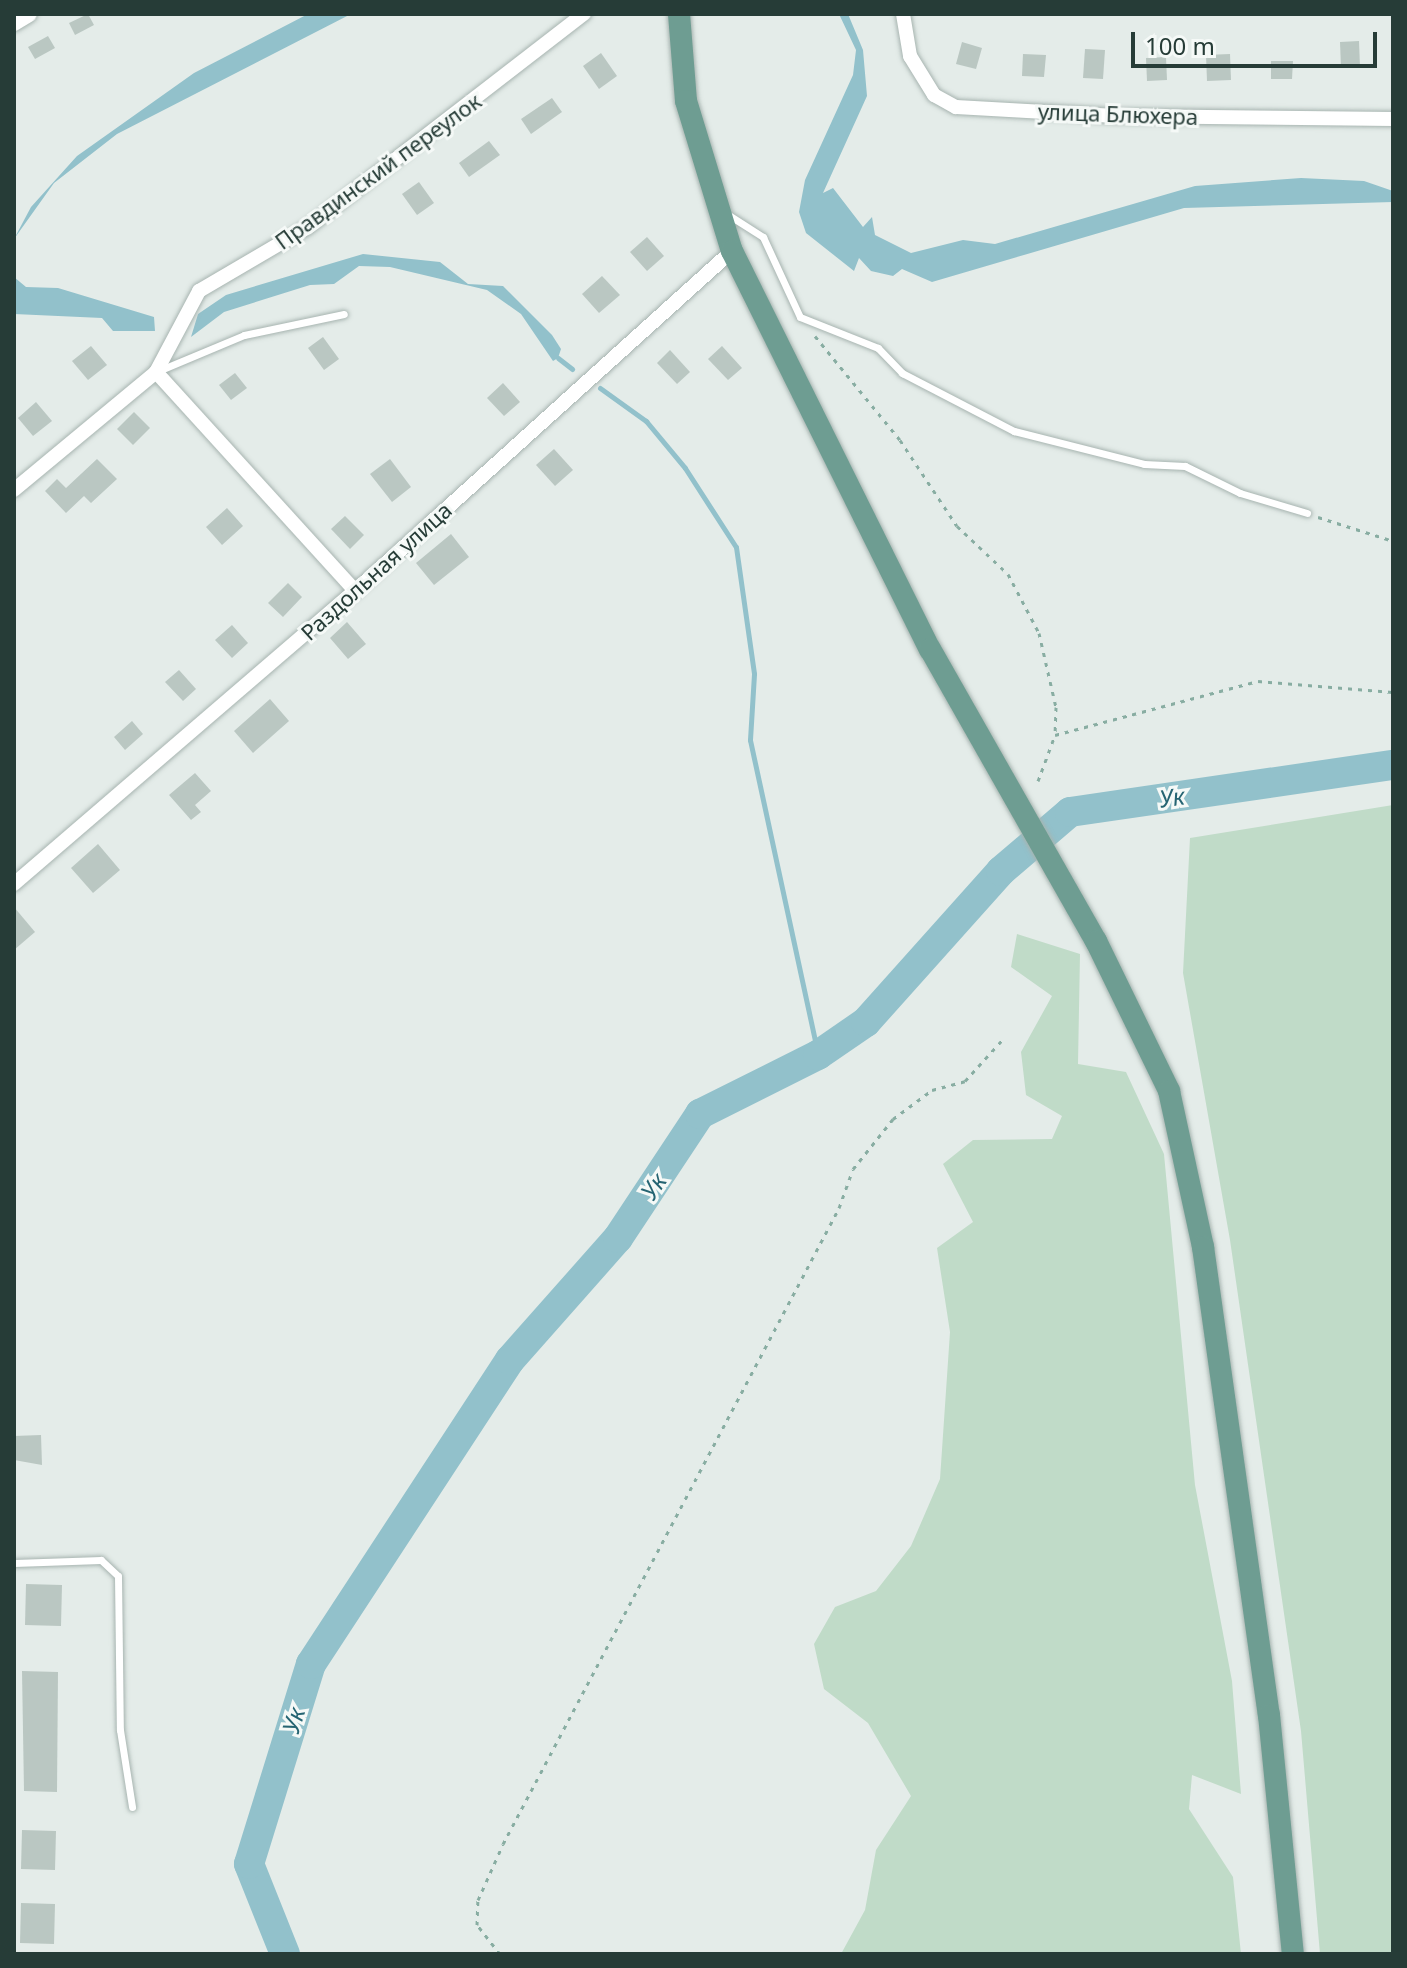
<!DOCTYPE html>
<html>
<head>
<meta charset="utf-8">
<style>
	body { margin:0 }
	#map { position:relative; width:1407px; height:1968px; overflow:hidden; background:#e4ece9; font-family:"Noto Sans",sans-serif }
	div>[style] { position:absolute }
	.green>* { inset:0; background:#c0dbc8 }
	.water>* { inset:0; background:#92c1cb }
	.stream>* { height:5px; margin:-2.5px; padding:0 2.5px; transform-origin:2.5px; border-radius:2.5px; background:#92c1cb }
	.river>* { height:30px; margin:-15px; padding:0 15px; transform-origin:15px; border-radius:15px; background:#92c1cb }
	.building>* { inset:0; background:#bac7c2 }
	.path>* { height:3px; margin-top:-1.5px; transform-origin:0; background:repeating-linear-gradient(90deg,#88ada2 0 4px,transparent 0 10px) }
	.roads { filter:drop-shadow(0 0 2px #a7b4b0) drop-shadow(0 0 2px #a7b4b0) }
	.service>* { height:7px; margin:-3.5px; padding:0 3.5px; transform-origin:3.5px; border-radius:3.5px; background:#fff }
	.minor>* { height:14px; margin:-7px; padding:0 7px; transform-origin:7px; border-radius:7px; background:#fff }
	.tertiary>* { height:16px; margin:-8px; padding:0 8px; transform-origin:8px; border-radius:8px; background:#fff }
	.primary>* { height:22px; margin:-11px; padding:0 11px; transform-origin:11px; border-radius:11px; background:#6e9d92 }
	span { translate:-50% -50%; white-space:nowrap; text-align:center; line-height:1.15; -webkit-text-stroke:6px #f5f9f7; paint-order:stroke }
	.street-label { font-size:22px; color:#263c37 }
	.water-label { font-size:24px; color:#256472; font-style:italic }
	.frame { position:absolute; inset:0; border:16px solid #263c37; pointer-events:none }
	.scale { position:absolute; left:1131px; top:32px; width:246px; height:36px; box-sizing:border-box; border:4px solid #263c37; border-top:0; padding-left:10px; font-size:24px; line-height:28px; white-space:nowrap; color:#263c37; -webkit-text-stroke:6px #f5f9f7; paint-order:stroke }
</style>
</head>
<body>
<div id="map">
	<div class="green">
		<i style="clip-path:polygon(1393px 805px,1393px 1954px,1320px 1954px,1301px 1731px,1230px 1240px,1183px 973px,1190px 838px)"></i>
		<i style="clip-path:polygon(1017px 934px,1080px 954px,1078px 1064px,1126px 1072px,1164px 1154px,1195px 1485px,1232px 1681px,1241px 1794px,1192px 1775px,1189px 1809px,1233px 1877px,1241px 1954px,841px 1954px,865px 1910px,876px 1850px,911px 1796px,868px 1723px,824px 1689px,814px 1644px,835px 1607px,876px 1591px,911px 1546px,940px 1479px,950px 1332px,937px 1248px,973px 1222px,943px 1164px,973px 1140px,1052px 1139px,1062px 1116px,1026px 1095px,1021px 1052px,1052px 996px,1011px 967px)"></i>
	</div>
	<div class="water">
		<i style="clip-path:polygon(308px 14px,351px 14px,117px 134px,54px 183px,14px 239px,31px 207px,77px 156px,194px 73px)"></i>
		<i style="clip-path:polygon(839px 14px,848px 14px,863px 50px,867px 96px,823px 193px,833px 188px,863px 227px,872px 217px,875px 235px,911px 253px,963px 240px,995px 244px,1195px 186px,1301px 178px,1364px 181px,1393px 191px,1393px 202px,1184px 208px,932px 282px,902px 269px,893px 276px,871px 271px,859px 258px,854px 271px,806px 233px,799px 212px,805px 180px,853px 75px,856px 50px)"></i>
		<i style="clip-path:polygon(363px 254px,440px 262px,468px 284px,503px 286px,552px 335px,561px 349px,558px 358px,553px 361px,521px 314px,487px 290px,390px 267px,359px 266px,334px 284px,310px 285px,224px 312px,191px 337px,198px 314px,226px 295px)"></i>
		<i style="clip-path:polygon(14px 277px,26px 287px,58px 288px,154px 317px,155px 331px,113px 331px,102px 318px,14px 314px)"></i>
	</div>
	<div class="stream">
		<i style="left:558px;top:358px;width:18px;rotate:38deg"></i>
		<i style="left:600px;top:388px;width:57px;rotate:35.7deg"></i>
		<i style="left:646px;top:421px;width:61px;rotate:50.3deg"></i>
		<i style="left:685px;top:468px;width:94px;rotate:57.2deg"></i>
		<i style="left:736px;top:547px;width:128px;rotate:81.9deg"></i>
		<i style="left:754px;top:674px;width:66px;rotate:93.5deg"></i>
		<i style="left:750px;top:740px;width:322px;rotate:77.8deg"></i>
	</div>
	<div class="river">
		<i style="left:285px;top:1954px;width:97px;rotate:-111.8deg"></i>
		<i style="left:249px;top:1864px;width:209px;rotate:-72.8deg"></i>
		<i style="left:311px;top:1664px;width:363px;rotate:-56.8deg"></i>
		<i style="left:510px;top:1360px;width:163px;rotate:-48.5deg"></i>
		<i style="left:618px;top:1238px;width:149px;rotate:-56.5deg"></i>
		<i style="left:700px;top:1114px;width:132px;rotate:-26.6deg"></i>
		<i style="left:818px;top:1055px;width:58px;rotate:-34.5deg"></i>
		<i style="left:866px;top:1022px;width:203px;rotate:-48.2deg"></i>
		<i style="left:1001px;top:871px;width:91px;rotate:-40.5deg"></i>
		<i style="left:1070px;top:812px;width:326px;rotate:-8.3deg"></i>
	</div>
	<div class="building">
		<i style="clip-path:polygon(88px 14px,94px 25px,75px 35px,69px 23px)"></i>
		<i style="clip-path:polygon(48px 36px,55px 48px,35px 59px,28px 47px)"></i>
		<i style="clip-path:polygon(1359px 41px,1360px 67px,1341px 68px,1340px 42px)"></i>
		<i style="clip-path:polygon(962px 42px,982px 48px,976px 69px,956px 64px)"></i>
		<i style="clip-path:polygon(1085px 49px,1105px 50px,1103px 79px,1083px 78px)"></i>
		<i style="clip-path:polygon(601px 53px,617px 76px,599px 89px,583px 66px)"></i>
		<i style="clip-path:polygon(1023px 54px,1046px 55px,1044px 77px,1022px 76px)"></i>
		<i style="clip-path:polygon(1230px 54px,1231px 80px,1207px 81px,1206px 55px)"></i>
		<i style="clip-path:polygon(1166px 57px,1167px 80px,1147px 81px,1146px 58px)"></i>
		<i style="clip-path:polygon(1271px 61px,1293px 61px,1292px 79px,1271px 79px)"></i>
		<i style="clip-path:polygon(552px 98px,562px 112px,531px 134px,521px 119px)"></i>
		<i style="clip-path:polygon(489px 141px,500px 155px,469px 177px,459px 163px)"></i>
		<i style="clip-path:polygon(419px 182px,434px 203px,417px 215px,402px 194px)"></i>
		<i style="clip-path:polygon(647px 237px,664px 256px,647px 271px,630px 252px)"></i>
		<i style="clip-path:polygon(602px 276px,620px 295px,599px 313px,582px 294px)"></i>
		<i style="clip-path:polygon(323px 337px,339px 359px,324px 370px,308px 348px)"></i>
		<i style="clip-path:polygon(91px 346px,107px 365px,88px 380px,72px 361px)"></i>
		<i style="clip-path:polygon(722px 346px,742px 368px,728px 380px,708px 359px)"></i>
		<i style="clip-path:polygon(670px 350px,690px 372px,677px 384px,657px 363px)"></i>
		<i style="clip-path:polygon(235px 373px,247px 388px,231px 400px,219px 385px)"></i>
		<i style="clip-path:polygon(503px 383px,520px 402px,504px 416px,487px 398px)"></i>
		<i style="clip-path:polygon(36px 402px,52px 421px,33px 436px,18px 418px)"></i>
		<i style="clip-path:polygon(134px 412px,150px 428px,133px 445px,117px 429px)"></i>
		<i style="clip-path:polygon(554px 449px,573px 470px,555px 486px,536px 465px)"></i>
		<i style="clip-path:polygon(97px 459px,117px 479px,91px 503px,84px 496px,66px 513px,45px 491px,57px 479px,66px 488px)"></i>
		<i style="clip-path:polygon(390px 459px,411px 487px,392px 502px,370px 474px)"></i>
		<i style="clip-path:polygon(227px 508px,243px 526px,222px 545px,206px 527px)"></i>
		<i style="clip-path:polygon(345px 516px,364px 535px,350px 549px,331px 529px)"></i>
		<i style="clip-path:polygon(451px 534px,469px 557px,434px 585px,416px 563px)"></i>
		<i style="clip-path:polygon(288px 583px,302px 597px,283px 617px,268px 603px)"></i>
		<i style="clip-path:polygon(347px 622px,366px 644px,348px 659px,330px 638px)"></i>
		<i style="clip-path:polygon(232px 625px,248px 643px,232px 658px,215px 640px)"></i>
		<i style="clip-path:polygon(179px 670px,196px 689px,183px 701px,165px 682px)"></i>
		<i style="clip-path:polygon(270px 699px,289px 721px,253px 753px,234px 731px)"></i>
		<i style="clip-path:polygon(132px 721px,143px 734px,125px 750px,114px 737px)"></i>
		<i style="clip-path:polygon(195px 773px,211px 791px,195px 805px,201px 812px,191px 820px,169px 795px)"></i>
		<i style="clip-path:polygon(98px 844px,120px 870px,93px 893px,71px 868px)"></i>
		<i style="clip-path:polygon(14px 907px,35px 932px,14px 950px)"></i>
		<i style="clip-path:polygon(41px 1435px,42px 1465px,14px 1460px,14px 1436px)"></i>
		<i style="clip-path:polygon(26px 1584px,62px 1585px,61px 1626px,25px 1625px)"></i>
		<i style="clip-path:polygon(22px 1671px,58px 1672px,57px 1792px,24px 1791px)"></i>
		<i style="clip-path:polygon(22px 1830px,56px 1831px,55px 1870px,21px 1869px)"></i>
		<i style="clip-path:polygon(21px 1903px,55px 1904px,54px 1944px,20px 1943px)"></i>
	</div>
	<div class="path">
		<i style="left:815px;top:336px;width:134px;rotate:50.7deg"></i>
		<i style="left:900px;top:440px;width:103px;rotate:56.5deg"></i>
		<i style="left:957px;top:526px;width:70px;rotate:43.3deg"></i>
		<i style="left:1008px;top:574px;width:67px;rotate:62.3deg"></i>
		<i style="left:1039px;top:633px;width:76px;rotate:77.1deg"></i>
		<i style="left:1056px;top:707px;width:28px;rotate:92deg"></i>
		<i style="left:1318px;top:517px;width:79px;rotate:17.7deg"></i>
		<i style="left:1038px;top:781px;width:49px;rotate:-69.7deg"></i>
		<i style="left:1055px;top:735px;width:210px;rotate:-14.9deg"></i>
		<i style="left:1258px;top:681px;width:135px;rotate:4.7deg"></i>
		<i style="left:500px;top:1954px;width:37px;rotate:-128deg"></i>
		<i style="left:477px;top:1925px;width:25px;rotate:-88deg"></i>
		<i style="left:478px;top:1900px;width:61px;rotate:-65.9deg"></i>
		<i style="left:503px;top:1844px;width:719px;rotate:-62.15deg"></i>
		<i style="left:839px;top:1208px;width:41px;rotate:-70.3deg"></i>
		<i style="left:853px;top:1169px;width:64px;rotate:-51.3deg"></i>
		<i style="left:893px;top:1119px;width:49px;rotate:-36.6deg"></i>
		<i style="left:932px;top:1090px;width:34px;rotate:-15deg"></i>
		<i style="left:965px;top:1081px;width:59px;rotate:-47.7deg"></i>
	</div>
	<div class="roads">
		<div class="service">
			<i style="left:727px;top:214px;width:43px;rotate:32.6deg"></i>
			<i style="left:763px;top:237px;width:88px;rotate:65.2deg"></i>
			<i style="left:800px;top:317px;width:84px;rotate:21.7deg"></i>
			<i style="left:878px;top:348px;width:35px;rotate:46deg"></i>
			<i style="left:902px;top:373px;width:126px;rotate:27.4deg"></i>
			<i style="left:1014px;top:431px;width:134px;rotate:14.2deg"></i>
			<i style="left:1144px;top:464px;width:41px;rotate:2.8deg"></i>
			<i style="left:1185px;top:466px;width:61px;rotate:26.1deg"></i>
			<i style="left:1240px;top:493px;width:70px;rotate:16.6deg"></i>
			<i style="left:158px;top:371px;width:93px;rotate:-22.7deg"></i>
			<i style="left:244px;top:335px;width:102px;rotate:-11.9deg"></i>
			<i style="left:14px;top:1563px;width:87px;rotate:-2deg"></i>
			<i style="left:101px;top:1560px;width:23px;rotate:43deg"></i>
			<i style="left:118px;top:1576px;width:154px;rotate:89.3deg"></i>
			<i style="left:120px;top:1730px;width:78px;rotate:81.1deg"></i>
		</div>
		<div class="minor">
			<i style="left:903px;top:14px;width:43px;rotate:80.5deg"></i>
			<i style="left:910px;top:56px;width:46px;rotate:58.4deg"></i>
			<i style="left:934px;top:95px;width:25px;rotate:29deg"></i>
			<i style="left:956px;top:107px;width:160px;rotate:3.2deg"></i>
			<i style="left:1116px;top:116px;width:277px;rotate:0.6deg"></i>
			<i style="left:156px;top:372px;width:92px;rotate:-62deg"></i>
			<i style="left:199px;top:291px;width:126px;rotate:-30.4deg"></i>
			<i style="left:308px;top:227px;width:349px;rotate:-37.7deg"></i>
			<i style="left:14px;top:490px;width:185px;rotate:-39.7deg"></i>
			<i style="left:156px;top:372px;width:296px;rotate:47.7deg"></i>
			<i style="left:14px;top:884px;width:450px;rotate:-40.7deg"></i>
			<i style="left:355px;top:591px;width:508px;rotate:-42.05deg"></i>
		</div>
		<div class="tertiary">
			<i style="left:14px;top:23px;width:17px;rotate:-31deg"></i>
		</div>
		<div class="primary">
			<i style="left:679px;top:14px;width:87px;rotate:85.4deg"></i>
			<i style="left:686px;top:101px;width:157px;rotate:73deg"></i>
			<i style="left:732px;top:251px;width:445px;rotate:63.6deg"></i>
			<i style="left:930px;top:649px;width:336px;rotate:60.4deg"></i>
			<i style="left:1096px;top:941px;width:167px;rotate:64deg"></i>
			<i style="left:1169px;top:1091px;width:160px;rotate:77.7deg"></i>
			<i style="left:1203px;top:1247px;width:473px;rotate:82deg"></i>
			<i style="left:1269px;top:1715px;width:240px;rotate:84.3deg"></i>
		</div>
	</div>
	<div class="street-label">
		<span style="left:1118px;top:114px;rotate:2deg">улица Блюхера</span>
		<span style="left:378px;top:171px;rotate:-36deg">Правдинский переулок</span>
		<span style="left:376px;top:571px;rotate:-42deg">Раздольная улица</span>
	</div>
	<div class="water-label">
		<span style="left:1172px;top:797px;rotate:-8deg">Ук</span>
		<span style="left:653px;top:1186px;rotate:-56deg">Ук</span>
		<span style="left:293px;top:1720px;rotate:-73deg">Ук</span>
	</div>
	<div class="frame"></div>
	<div class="scale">100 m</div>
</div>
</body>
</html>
